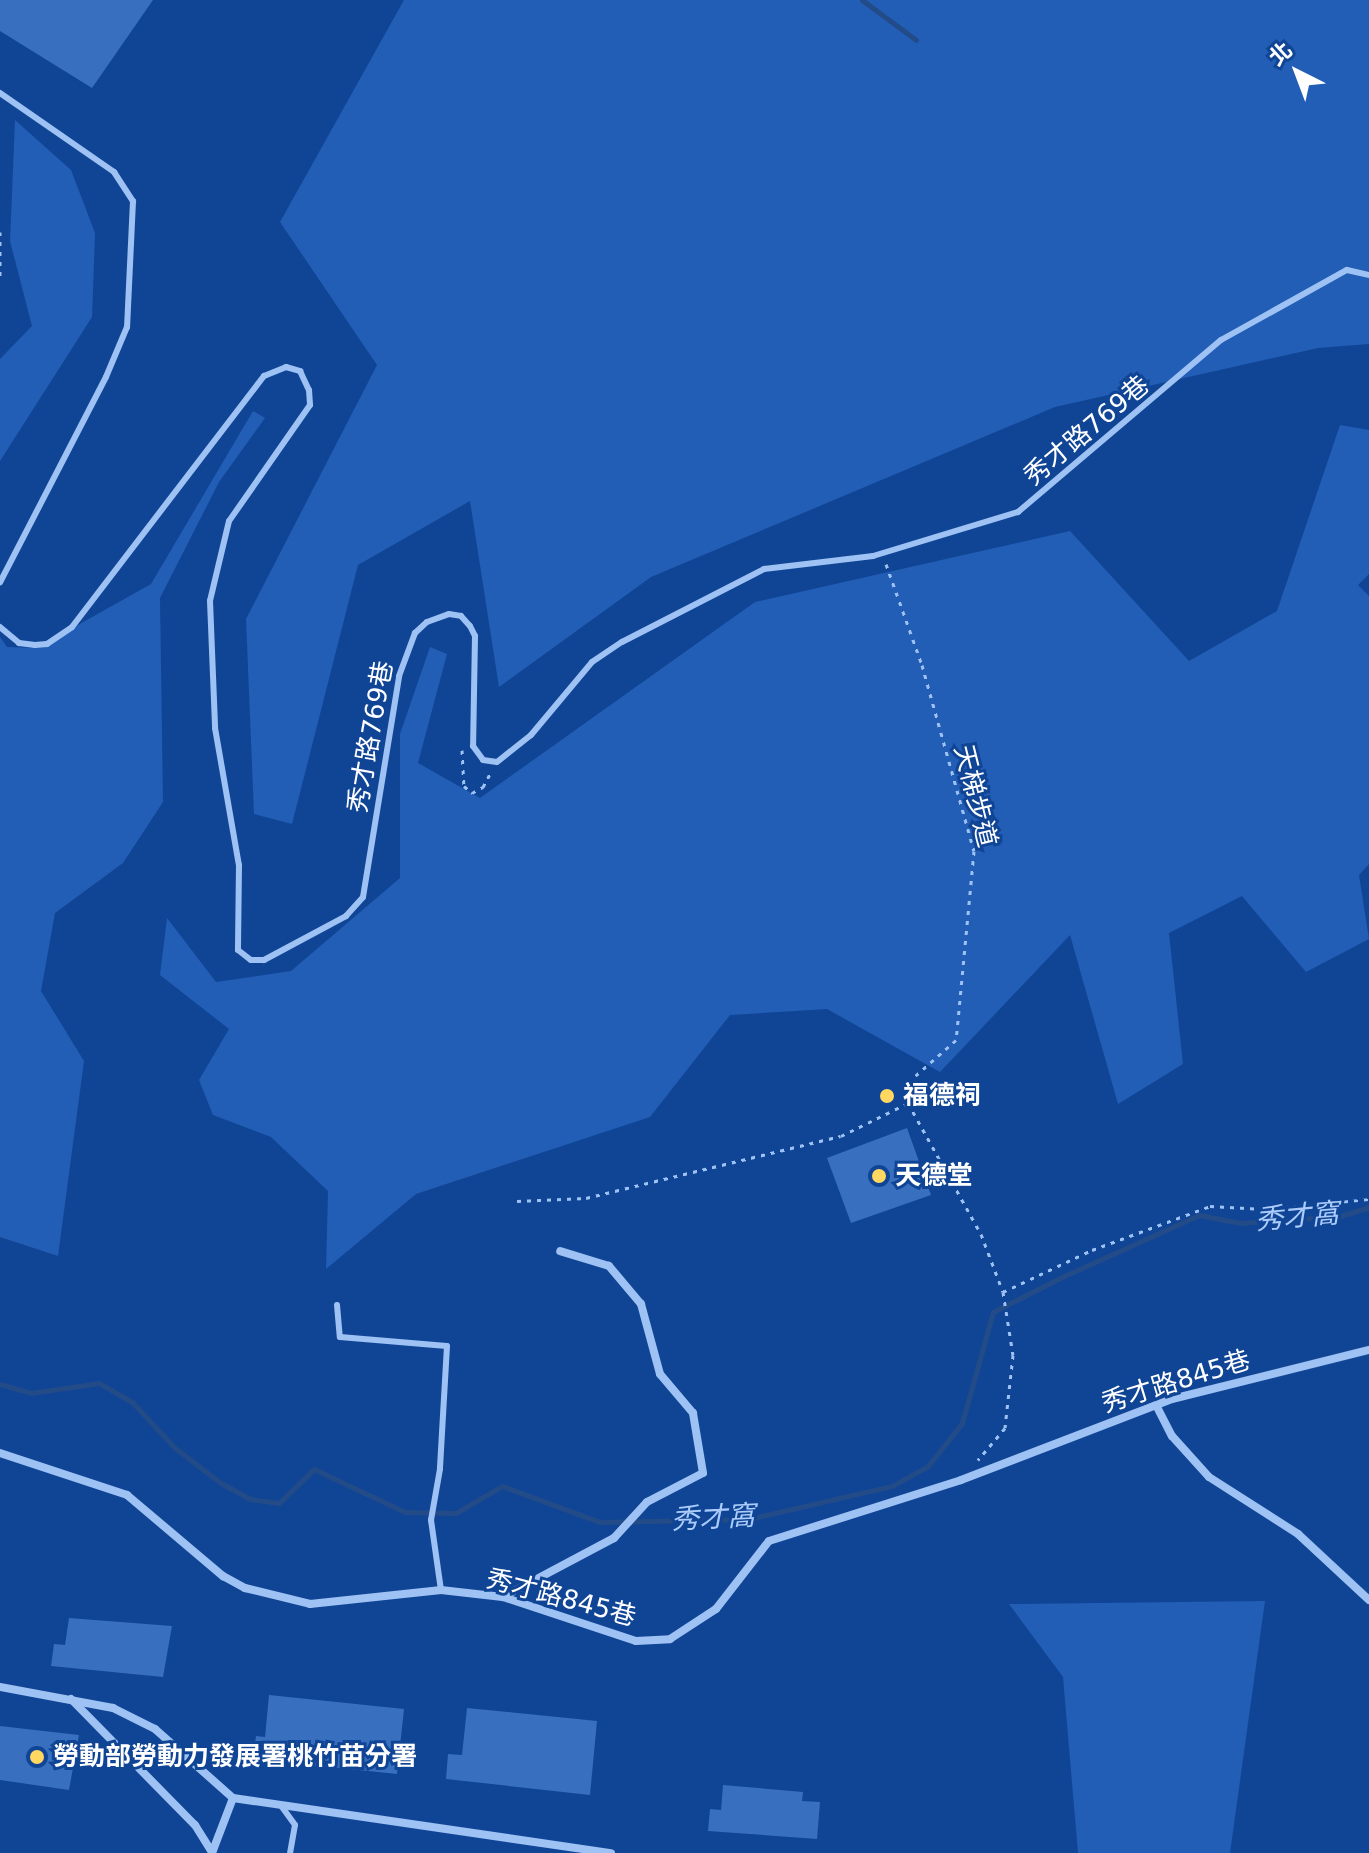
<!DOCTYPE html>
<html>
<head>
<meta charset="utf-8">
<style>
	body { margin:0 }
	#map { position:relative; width:1369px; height:1853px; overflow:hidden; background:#104596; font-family:"DejaVu Sans","Noto Sans TC",sans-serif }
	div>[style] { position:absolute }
	.green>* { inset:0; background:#225eb5 }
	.stream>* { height:5px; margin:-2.5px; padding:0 2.5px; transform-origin:2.5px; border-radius:2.5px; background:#234b87 }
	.building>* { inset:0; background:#386fbe }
	.path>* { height:3px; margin-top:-1.5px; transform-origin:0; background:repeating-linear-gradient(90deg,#9ec2f4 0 4px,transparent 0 10px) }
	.lane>* { height:6px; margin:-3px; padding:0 3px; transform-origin:3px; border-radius:3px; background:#9ec2f4 }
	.street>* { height:8px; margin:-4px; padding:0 4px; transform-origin:4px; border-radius:4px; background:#9ec2f4 }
	.dots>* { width:22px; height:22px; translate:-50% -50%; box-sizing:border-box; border:4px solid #104596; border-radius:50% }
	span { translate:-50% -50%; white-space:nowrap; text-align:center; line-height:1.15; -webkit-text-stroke:6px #104596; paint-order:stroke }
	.street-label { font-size:26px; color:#fff }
	.poi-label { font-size:26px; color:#fff; font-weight:700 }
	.left { translate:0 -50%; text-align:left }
	.water-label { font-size:28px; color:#abccfb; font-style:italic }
	.north { position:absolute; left:1257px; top:32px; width:80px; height:80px; -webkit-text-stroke:6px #104596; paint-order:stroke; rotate:318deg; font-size:22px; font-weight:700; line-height:32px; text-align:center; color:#fff }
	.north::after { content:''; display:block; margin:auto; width:28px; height:36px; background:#fff; clip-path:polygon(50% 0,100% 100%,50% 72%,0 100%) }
</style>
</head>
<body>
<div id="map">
	<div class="green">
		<i style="clip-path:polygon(404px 0,1369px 0,1369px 344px,1318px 348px,1055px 407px,651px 577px,499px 687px,470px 501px,358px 565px,292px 824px,254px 814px,246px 619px,377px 365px,280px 222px)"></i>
		<i style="clip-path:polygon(15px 120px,71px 170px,95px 233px,92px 317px,0 461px,0 359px,32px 326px,10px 241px)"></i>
		<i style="clip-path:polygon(253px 411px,265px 418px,219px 482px,160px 598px,163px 802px,123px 863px,55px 913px,41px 991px,84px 1061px,58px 1256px,0 1237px,0 637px,7px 647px,37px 648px,151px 584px)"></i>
		<i style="clip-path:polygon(1340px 425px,1369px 430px,1369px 574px,1358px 585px,1369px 596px,1369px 864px,1359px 875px,1369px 939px,1306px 972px,1242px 896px,1169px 933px,1183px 1064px,1118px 1104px,1070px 935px,940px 1072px,827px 1009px,730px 1015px,650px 1117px,416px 1194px,326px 1269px,328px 1191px,271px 1137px,213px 1115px,199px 1080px,229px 1029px,160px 975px,167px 918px,216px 982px,291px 971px,400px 878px,400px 734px,430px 647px,447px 654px,418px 763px,480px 798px,755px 602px,1070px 531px,1189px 661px,1277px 611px)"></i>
		<i style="clip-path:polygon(1265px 1601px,1230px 1853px,1078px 1853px,1063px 1677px,1009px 1604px)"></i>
	</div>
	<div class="stream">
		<i style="left:862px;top:0;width:67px;rotate:36.5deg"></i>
		<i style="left:0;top:1384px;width:32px;rotate:16deg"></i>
		<i style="left:31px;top:1393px;width:69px;rotate:-8.4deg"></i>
		<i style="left:99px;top:1383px;width:39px;rotate:30deg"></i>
		<i style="left:133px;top:1403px;width:62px;rotate:47deg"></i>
		<i style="left:175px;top:1448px;width:58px;rotate:37.3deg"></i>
		<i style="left:221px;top:1483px;width:33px;rotate:29deg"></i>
		<i style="left:250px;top:1499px;width:29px;rotate:8deg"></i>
		<i style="left:279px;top:1503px;width:49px;rotate:-44.2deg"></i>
		<i style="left:314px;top:1469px;width:101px;rotate:25.3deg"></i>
		<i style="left:405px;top:1512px;width:51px;rotate:1.1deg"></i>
		<i style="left:456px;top:1513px;width:53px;rotate:-30.4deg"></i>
		<i style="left:502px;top:1486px;width:104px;rotate:20.2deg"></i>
		<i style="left:600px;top:1522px;width:149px;rotate:-1.2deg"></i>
		<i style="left:749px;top:1519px;width:147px;rotate:-13deg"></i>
		<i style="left:892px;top:1486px;width:41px;rotate:-29.1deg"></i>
		<i style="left:928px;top:1466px;width:55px;rotate:-51.7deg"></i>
		<i style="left:962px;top:1423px;width:115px;rotate:-74.4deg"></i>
		<i style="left:993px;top:1312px;width:77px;rotate:-26.9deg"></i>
		<i style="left:1062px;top:1277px;width:150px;rotate:-24.3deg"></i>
		<i style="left:1199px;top:1215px;width:42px;rotate:11deg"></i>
		<i style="left:1240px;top:1223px;width:100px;rotate:-4deg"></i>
		<i style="left:1340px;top:1216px;width:30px;rotate:-17deg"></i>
	</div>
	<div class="building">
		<i style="clip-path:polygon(0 0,153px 0,92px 88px,0 31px)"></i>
		<i style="clip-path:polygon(907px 1128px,931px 1195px,851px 1223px,827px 1158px)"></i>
		<i style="clip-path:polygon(69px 1618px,172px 1626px,163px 1677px,51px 1666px,54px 1644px,65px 1645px)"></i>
		<i style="clip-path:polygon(269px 1695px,404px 1709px,397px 1774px,253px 1759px,256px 1736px,265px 1737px)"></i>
		<i style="clip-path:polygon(467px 1708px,597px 1721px,590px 1795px,446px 1779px,448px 1754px,462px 1755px)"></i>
		<i style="clip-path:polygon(0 1726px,79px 1735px,69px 1790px,0 1780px)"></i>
		<i style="clip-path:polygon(723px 1785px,803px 1792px,802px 1801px,820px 1802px,817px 1839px,708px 1831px,710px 1809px,721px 1810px)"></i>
	</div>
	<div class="path">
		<i style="left:0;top:232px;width:44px;rotate:90deg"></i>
		<i style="left:886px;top:564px;width:107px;rotate:70.4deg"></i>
		<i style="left:922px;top:665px;width:193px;rotate:74.4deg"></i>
		<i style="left:974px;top:851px;width:190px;rotate:95.4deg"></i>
		<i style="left:956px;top:1040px;width:69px;rotate:138.5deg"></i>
		<i style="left:904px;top:1086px;width:17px;rotate:77deg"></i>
		<i style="left:908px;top:1103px;width:150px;rotate:60.9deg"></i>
		<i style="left:981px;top:1234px;width:62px;rotate:69.2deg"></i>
		<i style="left:1003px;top:1292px;width:64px;rotate:81deg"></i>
		<i style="left:1013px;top:1355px;width:73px;rotate:96.3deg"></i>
		<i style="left:1005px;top:1428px;width:42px;rotate:130.2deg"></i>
		<i style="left:462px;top:750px;width:36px;rotate:87deg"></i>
		<i style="left:464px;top:786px;width:11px;rotate:41deg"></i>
		<i style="left:472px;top:793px;width:13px;rotate:-29deg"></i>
		<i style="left:483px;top:787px;width:17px;rotate:-62deg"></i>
		<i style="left:517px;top:1201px;width:69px;rotate:-2.5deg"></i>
		<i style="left:586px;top:1198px;width:262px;rotate:-13.7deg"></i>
		<i style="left:841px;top:1136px;width:75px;rotate:-26.2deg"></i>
		<i style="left:1003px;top:1292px;width:98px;rotate:-25.3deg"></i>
		<i style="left:1092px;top:1250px;width:126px;rotate:-20.4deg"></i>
		<i style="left:1210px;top:1206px;width:54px;rotate:3.2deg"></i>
		<i style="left:1264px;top:1209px;width:105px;rotate:-5.4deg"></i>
	</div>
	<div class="lane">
		<i style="left:0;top:93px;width:139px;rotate:34.7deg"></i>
		<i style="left:114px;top:172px;width:35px;rotate:57deg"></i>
		<i style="left:133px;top:201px;width:126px;rotate:92.7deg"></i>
		<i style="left:127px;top:327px;width:54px;rotate:112.8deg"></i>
		<i style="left:106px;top:377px;width:231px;rotate:117.3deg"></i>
		<i style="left:0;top:627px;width:25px;rotate:40deg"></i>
		<i style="left:19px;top:643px;width:16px;rotate:7deg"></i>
		<i style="left:35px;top:645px;width:12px;rotate:-5deg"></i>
		<i style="left:47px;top:644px;width:30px;rotate:-34deg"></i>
		<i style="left:72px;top:627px;width:316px;rotate:-52.6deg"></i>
		<i style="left:264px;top:376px;width:24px;rotate:-22deg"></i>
		<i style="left:286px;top:367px;width:15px;rotate:16deg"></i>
		<i style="left:300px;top:371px;width:21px;rotate:65deg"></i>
		<i style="left:309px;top:390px;width:15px;rotate:86deg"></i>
		<i style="left:310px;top:405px;width:141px;rotate:124.9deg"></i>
		<i style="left:229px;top:521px;width:82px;rotate:103.4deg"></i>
		<i style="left:210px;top:601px;width:127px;rotate:87.7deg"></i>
		<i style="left:215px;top:728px;width:139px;rotate:80.1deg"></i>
		<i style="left:239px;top:865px;width:85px;rotate:90.7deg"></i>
		<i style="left:238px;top:950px;width:16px;rotate:38deg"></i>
		<i style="left:251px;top:960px;width:13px"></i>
		<i style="left:264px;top:960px;width:93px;rotate:-28.2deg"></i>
		<i style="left:346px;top:916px;width:25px;rotate:-48deg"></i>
		<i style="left:363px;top:897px;width:224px;rotate:-80.7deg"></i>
		<i style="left:399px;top:676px;width:46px;rotate:-69.6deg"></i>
		<i style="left:415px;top:633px;width:16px;rotate:-43deg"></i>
		<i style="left:427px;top:622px;width:23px;rotate:-20deg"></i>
		<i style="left:449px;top:614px;width:12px;rotate:9deg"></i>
		<i style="left:461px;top:616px;width:13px;rotate:48deg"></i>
		<i style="left:470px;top:626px;width:11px;rotate:63deg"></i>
		<i style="left:475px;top:636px;width:110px;rotate:91deg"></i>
		<i style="left:473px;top:746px;width:17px;rotate:54deg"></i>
		<i style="left:483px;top:760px;width:14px;rotate:8deg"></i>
		<i style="left:497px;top:762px;width:43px;rotate:-38.5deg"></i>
		<i style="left:531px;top:735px;width:95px;rotate:-50.1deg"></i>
		<i style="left:592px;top:662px;width:36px;rotate:-34deg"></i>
		<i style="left:622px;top:642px;width:160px;rotate:-27.2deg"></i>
		<i style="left:764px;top:569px;width:110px;rotate:-6.8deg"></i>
		<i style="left:873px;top:556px;width:152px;rotate:-16.9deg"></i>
		<i style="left:1018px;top:512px;width:266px;rotate:-40.3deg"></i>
		<i style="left:1221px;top:340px;width:144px;rotate:-29.1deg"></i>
		<i style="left:1347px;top:270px;width:23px;rotate:13deg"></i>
		<i style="left:337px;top:1305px;width:32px;rotate:85deg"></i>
		<i style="left:340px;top:1337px;width:107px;rotate:4.8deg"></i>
		<i style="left:447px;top:1346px;width:123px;rotate:93.3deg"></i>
		<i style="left:440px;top:1469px;width:52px;rotate:100deg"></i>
		<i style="left:431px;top:1520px;width:71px;rotate:81.9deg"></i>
		<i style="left:282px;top:1807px;width:22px;rotate:54deg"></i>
		<i style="left:295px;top:1825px;width:28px;rotate:100deg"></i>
	</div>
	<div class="street">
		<i style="left:1156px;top:1405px;width:35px;rotate:63deg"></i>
		<i style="left:1172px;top:1436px;width:55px;rotate:47.9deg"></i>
		<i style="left:1209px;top:1477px;width:106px;rotate:32.6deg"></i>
		<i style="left:1298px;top:1534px;width:97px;rotate:42.9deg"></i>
		<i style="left:0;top:1453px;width:134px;rotate:18.3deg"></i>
		<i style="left:127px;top:1495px;width:126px;rotate:40.2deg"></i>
		<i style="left:223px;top:1576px;width:25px;rotate:29deg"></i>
		<i style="left:245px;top:1588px;width:67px;rotate:13.8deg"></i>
		<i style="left:310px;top:1604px;width:132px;rotate:-6.1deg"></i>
		<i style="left:441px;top:1590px;width:62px;rotate:6.4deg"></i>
		<i style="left:503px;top:1597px;width:140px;rotate:18.3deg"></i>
		<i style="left:636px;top:1641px;width:34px;rotate:-3deg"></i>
		<i style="left:670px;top:1639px;width:55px;rotate:-33.1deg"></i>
		<i style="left:716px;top:1609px;width:86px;rotate:-52.1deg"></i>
		<i style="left:769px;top:1541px;width:201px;rotate:-17.6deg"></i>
		<i style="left:961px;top:1480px;width:226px;rotate:-21deg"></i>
		<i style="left:1172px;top:1399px;width:203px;rotate:-14deg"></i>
		<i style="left:503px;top:1597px;width:126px;rotate:-28deg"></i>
		<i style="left:614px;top:1538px;width:49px;rotate:-47.5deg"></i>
		<i style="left:647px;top:1502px;width:63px;rotate:-27.4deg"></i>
		<i style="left:703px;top:1473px;width:61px;rotate:-99.5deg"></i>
		<i style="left:693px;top:1413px;width:51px;rotate:-130.2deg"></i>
		<i style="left:660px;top:1374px;width:73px;rotate:-105.2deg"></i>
		<i style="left:641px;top:1304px;width:50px;rotate:-130.1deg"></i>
		<i style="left:609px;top:1266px;width:51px;rotate:-163deg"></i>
		<i style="left:0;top:1687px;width:115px;rotate:10.5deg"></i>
		<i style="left:113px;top:1708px;width:47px;rotate:26.6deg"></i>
		<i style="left:155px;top:1729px;width:104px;rotate:41.5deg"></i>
		<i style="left:233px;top:1798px;width:382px;rotate:8.3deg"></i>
		<i style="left:71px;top:1699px;width:177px;rotate:45.5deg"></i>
		<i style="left:195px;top:1825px;width:32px;rotate:58deg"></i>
		<i style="left:212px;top:1853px;width:59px;rotate:-69.1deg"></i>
	</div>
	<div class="dots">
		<i style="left:887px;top:1096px;background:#ffd761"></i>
		<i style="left:879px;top:1176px;background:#ffd761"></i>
		<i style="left:37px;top:1757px;background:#ffd761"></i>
	</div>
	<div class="street-label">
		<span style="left:1087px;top:431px;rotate:-40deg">秀才路769巷</span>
		<span style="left:371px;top:737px;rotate:-80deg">秀才路769巷</span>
		<span style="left:975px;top:796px;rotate:76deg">天梯步道</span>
		<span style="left:1176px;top:1382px;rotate:-17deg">秀才路845巷</span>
		<span style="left:561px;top:1598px;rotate:15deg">秀才路845巷</span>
	</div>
	<div class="poi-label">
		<span class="left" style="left:903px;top:1096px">福德祠</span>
		<span class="left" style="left:895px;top:1176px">天德堂</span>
		<span class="left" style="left:53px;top:1757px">勞動部勞動力發展署桃竹苗分署</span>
	</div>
	<div class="water-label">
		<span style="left:1297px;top:1217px;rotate:-5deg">秀才窩</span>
		<span style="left:713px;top:1518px;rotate:-3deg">秀才窩</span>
	</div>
	<div class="north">北</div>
</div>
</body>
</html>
